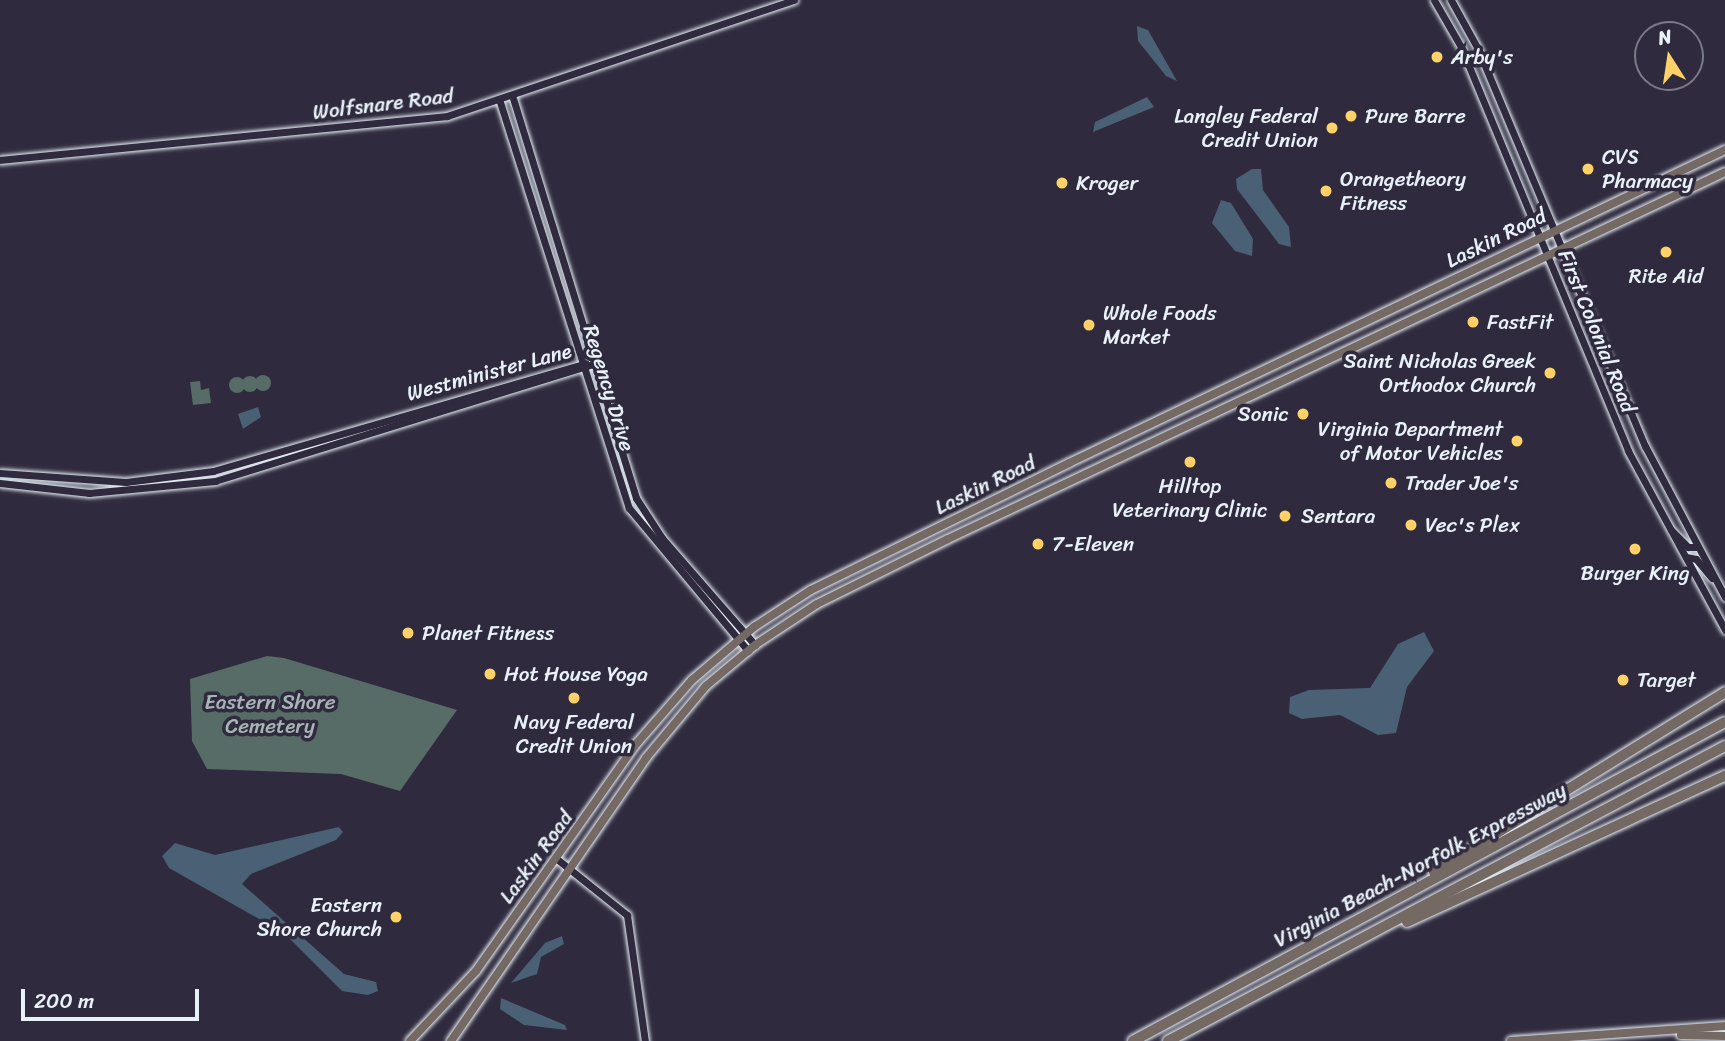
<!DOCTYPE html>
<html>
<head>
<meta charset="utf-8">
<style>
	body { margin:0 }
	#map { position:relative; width:1725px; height:1041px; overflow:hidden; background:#2f2a3d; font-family:Sriracha,sans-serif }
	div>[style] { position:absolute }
	.green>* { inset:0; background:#576c66 }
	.round { border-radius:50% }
	.water>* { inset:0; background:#4a6075 }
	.roads { filter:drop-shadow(0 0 2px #e8f1f8) drop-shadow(0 0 2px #e8f1f8) }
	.secondary>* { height:7px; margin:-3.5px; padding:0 3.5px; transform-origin:3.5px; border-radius:3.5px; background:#2f2a3d }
	.primary>* { height:8px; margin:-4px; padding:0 4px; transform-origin:4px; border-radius:4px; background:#756964 }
	.highway>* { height:10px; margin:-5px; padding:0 5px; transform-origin:5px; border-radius:5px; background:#756964 }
	.dots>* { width:19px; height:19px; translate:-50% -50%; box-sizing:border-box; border:4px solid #2f2a3d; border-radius:50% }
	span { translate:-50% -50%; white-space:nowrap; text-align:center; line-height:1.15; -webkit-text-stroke:7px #2f2a3d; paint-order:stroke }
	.poi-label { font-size:21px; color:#e8f1f8 }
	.left { translate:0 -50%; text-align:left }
	.right { translate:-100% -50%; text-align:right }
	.street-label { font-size:21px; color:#e8f1f8 }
	.park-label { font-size:21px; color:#a7b5b6 }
	.north { position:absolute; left:1634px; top:21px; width:70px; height:70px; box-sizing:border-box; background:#2f2a3d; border:2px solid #797a88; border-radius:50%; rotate:348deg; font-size:19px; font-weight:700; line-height:28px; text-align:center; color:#e8f1f8 }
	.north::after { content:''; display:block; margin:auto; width:24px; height:32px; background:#ffd166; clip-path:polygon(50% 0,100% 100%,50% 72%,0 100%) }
	.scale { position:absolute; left:21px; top:989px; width:178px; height:32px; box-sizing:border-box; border:4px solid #e8f1f8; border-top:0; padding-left:9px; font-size:21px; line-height:24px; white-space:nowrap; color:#e8f1f8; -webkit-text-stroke:5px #2f2a3d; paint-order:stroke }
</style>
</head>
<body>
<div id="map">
	<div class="green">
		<i class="round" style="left:255px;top:375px;width:16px;height:16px"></i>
		<i class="round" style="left:242px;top:376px;width:16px;height:16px"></i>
		<i class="round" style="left:229px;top:377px;width:16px;height:16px"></i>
		<i style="clip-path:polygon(200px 381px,201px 390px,209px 388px,211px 403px,193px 405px,190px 382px)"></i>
		<i style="clip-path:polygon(267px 656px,284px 658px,457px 710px,400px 791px,341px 774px,207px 769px,192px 741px,190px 679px)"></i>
	</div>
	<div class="water">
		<i style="clip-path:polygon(1137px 26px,1148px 30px,1177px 81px,1166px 76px,1138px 41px)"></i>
		<i style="clip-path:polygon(1147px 97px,1154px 107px,1093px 132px,1095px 122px)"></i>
		<i style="clip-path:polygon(1252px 169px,1261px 169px,1263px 190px,1289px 227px,1291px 247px,1279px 244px,1237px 189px,1236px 179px)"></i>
		<i style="clip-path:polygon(1221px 200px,1231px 203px,1253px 239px,1252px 256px,1235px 251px,1212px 223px)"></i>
		<i style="clip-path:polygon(258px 407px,261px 417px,243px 429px,238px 414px)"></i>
		<i style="clip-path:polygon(1424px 632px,1434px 651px,1407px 687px,1396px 733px,1378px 735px,1340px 715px,1302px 719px,1289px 713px,1290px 697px,1309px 690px,1370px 688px,1398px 644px)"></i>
		<i style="clip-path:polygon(339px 827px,343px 832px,336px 840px,251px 874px,242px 884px,344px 974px,376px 982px,378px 991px,368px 995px,342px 991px,284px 933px,169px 868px,162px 856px,175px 843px,215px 855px)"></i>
		<i style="clip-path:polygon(562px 936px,564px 944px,541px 957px,537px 974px,511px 983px,545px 943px)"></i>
		<i style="clip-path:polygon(501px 998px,565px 1025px,567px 1030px,524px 1025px,500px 1009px)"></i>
	</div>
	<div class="roads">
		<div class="secondary">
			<i style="left:1434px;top:0;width:54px;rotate:60.1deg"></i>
			<i style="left:1461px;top:47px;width:437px;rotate:67.5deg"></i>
			<i style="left:1628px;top:451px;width:204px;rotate:61.5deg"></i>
			<i style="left:1451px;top:0;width:56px;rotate:61.1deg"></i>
			<i style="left:1478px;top:49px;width:431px;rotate:67.2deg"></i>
			<i style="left:1645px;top:446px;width:171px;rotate:62.1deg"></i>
			<i style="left:513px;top:98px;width:418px;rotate:72.9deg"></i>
			<i style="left:636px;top:498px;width:48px;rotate:57deg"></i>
			<i style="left:662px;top:538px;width:142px;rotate:49deg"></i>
			<i style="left:500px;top:102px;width:426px;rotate:72.4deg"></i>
			<i style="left:629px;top:508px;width:186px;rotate:50.2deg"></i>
			<i style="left:0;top:160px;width:449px;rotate:-5.6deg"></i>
			<i style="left:447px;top:116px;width:366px;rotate:-18.5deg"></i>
			<i style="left:0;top:473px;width:126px;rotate:4.1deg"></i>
			<i style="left:126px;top:482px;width:88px;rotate:-7.2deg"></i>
			<i style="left:213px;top:471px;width:388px;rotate:-16.1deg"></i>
			<i style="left:0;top:483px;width:90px;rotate:6.4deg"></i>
			<i style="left:89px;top:493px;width:127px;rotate:-5.4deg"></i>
			<i style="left:215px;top:481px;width:397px;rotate:-17.2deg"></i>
			<i style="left:1671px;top:530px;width:24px;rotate:45deg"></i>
			<i style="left:1688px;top:547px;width:10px"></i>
			<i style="left:1686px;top:557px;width:10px;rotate:11deg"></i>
			<i style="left:1696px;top:559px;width:25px;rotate:50deg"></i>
			<i style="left:557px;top:859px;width:90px;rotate:38.7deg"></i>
			<i style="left:627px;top:915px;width:127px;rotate:81.9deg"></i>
		</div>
		<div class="primary">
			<i style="left:1681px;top:1035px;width:44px;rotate:1.3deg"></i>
			<i style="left:410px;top:1041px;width:96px;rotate:-46.7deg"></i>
			<i style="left:476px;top:971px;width:279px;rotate:-54.8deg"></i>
			<i style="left:637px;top:743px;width:84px;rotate:-48.9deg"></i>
			<i style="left:692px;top:680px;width:82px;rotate:-40.5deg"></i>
			<i style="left:754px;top:627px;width:68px;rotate:-33deg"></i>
			<i style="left:811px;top:590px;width:288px;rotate:-26.2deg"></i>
			<i style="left:1069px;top:463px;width:727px;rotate:-25.51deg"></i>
			<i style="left:451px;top:1041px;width:344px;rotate:-55.4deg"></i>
			<i style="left:646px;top:758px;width:94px;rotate:-50.2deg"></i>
			<i style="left:706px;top:686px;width:64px;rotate:-39.9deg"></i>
			<i style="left:755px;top:645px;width:74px;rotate:-33.5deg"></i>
			<i style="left:817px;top:604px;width:146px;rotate:-26.4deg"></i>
			<i style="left:948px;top:539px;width:859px;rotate:-25.28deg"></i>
			<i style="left:1511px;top:1041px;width:215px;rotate:-4deg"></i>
		</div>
		<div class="highway">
			<i style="left:1434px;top:872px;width:342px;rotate:-31.7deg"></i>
			<i style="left:1407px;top:922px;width:350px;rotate:-24.7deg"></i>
			<i style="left:1133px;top:1041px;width:672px;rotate:-28.32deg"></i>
			<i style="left:1168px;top:1041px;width:630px;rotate:-27.91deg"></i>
		</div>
	</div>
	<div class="dots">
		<i style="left:1437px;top:57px;background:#ffd166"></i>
		<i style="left:1351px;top:116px;background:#ffd166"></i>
		<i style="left:1332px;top:128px;background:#ffd166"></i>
		<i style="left:1588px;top:169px;background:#ffd166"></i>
		<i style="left:1062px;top:183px;background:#ffd166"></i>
		<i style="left:1326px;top:191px;background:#ffd166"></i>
		<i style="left:1666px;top:252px;background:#ffd166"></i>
		<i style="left:1473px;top:322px;background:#ffd166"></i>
		<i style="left:1089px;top:325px;background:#ffd166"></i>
		<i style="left:1550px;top:373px;background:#ffd166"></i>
		<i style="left:1303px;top:414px;background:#ffd166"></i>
		<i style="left:1517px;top:441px;background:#ffd166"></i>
		<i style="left:1190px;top:462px;background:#ffd166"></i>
		<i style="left:1391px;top:483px;background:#ffd166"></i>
		<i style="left:1285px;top:516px;background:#ffd166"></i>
		<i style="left:1411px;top:525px;background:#ffd166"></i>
		<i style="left:1038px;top:544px;background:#ffd166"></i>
		<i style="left:1635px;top:549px;background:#ffd166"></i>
		<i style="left:408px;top:633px;background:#ffd166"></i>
		<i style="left:490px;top:674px;background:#ffd166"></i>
		<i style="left:1623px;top:680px;background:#ffd166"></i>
		<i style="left:574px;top:698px;background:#ffd166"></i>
		<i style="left:396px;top:917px;background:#ffd166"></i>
	</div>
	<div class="poi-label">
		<span class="left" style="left:1451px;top:57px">Arby's</span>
		<span class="right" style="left:1318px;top:128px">Langley Federal<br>Credit Union</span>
		<span class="left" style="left:1365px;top:116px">Pure Barre</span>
		<span class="left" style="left:1602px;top:169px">CVS<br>Pharmacy</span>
		<span class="left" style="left:1340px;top:191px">Orangetheory<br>Fitness</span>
		<span class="left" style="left:1076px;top:183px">Kroger</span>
		<span style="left:1666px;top:276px">Rite Aid</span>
		<span class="left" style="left:1103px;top:325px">Whole Foods<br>Market</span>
		<span class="left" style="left:1487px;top:322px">FastFit</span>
		<span class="right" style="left:1536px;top:373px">Saint Nicholas Greek<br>Orthodox Church</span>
		<span class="right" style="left:1289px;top:414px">Sonic</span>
		<span class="right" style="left:1503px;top:441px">Virginia Department<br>of Motor Vehicles</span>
		<span class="left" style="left:1405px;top:483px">Trader Joe's</span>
		<span style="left:1190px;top:498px">Hilltop<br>Veterinary Clinic</span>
		<span class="left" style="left:1301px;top:516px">Sentara</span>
		<span class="left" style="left:1425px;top:525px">Vec's Plex</span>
		<span class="left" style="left:1052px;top:544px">7-Eleven</span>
		<span style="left:1635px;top:573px">Burger King</span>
		<span class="left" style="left:422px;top:633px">Planet Fitness</span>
		<span class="left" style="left:504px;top:674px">Hot House Yoga</span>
		<span class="left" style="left:1637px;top:680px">Target</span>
		<span style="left:574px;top:734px">Navy Federal<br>Credit Union</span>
		<span class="right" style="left:382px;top:917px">Eastern<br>Shore Church</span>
	</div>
	<div class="street-label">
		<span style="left:383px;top:104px;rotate:-7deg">Wolfsnare Road</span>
		<span style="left:1496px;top:238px;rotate:-26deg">Laskin Road</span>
		<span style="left:1597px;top:331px;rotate:68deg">First Colonial Road</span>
		<span style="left:489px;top:372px;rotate:-15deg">Westminister Lane</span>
		<span style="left:609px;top:388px;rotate:73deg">Regency Drive</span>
		<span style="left:985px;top:485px;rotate:-26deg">Laskin Road</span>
		<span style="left:536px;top:857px;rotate:-54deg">Laskin Road</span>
		<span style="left:1420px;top:865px;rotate:-28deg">Virginia Beach-Norfolk Expressway</span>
	</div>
	<div class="park-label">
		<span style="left:270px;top:714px">Eastern Shore<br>Cemetery</span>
	</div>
	<div class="north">N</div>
	<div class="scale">200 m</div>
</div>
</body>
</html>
